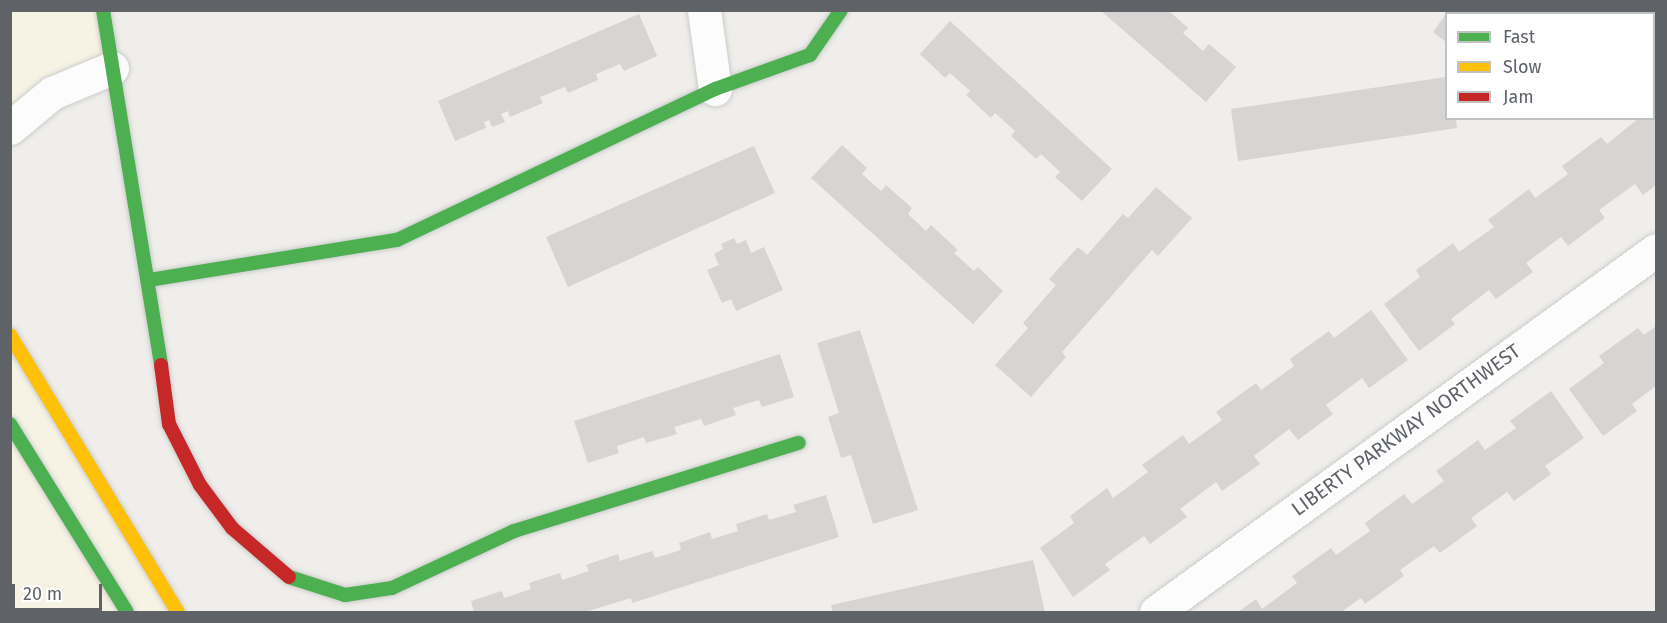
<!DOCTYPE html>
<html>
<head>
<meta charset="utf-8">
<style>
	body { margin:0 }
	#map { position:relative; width:1667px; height:623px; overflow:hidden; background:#efeeea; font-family:"Fira Sans",sans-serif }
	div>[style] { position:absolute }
	.commercial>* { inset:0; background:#f7f3e4 }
	.building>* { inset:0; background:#d6d5d3 }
	.roads { filter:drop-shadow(0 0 2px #cbcccc) drop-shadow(0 0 2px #cbcccc) }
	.street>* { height:33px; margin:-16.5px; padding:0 16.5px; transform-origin:16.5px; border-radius:16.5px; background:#fdfcfc }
	.fast>* { height:14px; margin:-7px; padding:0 7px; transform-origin:7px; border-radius:7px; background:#4caf50 }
	.slow>* { height:14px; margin:-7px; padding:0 7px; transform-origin:7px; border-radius:7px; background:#ffc107 }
	.jam>* { height:14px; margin:-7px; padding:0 7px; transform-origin:7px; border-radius:7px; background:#c62828 }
	span { translate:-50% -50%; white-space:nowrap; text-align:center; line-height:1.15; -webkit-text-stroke:5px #fff; paint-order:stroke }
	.street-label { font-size:20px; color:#5f6368 }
	.frame { position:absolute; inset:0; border:12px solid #5f6368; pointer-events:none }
	.legend { position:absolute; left:1445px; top:12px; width:210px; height:108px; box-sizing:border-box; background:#fff; border:2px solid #bfc1c3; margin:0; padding:8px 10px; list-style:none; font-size:18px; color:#5f6368 }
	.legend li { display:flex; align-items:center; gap:12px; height:30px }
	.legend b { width:30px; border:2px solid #bfc1c3 }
	.scale { position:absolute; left:12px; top:584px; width:90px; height:27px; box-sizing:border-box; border:3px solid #5f6368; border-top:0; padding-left:8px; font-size:18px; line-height:21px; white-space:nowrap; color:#5f6368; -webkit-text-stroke:4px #fff; paint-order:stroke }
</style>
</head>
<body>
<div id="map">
	<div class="commercial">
		<i style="clip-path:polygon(11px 11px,105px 11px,113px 55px,11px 124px)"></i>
		<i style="clip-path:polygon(11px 356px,191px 612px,11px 612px)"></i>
	</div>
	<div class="building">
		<i style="clip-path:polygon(1100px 10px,1168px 10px,1188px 28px,1183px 33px,1203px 51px,1209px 44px,1236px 67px,1206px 102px)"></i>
		<i style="clip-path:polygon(1449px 10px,1505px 10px,1447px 14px)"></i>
		<i style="clip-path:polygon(639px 14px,657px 56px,624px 71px,620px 64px,596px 74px,598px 80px,568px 93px,565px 87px,540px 97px,543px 103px,510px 117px,508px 111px,501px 114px,505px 122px,492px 127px,489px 120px,484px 122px,486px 128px,455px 141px,438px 101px)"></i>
		<i style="clip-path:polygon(1446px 14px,1446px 42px,1433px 32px)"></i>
		<i style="clip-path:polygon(950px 21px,1112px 169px,1082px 201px,1055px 177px,1060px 172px,1041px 154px,1036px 159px,1011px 136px,1015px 131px,995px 113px,991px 118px,966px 95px,970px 91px,950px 73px,945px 78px,920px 54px)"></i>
		<i style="clip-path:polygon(1446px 77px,1446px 118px,1456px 118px,1457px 128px,1238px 161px,1231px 109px)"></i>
		<i style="clip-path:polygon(1656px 98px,1656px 185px,1643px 195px,1635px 184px,1599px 210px,1605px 218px,1568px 246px,1561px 237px,1526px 263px,1533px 272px,1496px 299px,1489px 290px,1451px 319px,1455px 324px,1419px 351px,1384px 304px,1420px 277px,1416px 270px,1453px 243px,1459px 252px,1494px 227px,1488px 220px,1529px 189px,1535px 198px,1568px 174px,1562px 166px,1601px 137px,1607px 144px,1639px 118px,1654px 118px)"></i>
		<i style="clip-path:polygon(842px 145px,867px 168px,862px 174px,881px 191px,886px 185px,912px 208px,908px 214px,926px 231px,931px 225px,958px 250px,954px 253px,974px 271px,978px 267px,1003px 291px,973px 324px,811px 178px)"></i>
		<i style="clip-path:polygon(754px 146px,775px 193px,568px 287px,546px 237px)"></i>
		<i style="clip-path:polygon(1156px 187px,1192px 218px,1158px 256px,1152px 250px,1062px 352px,1066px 357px,1031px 397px,995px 365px,1028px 328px,1023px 323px,1056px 285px,1049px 279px,1078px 247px,1087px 255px,1123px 214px,1128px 218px)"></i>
		<i style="clip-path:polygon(734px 238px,737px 244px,746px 240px,751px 253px,764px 247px,783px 290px,736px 311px,731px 299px,722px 303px,707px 270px,719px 265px,714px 254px,723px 249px,721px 244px)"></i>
		<i style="clip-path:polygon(1371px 310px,1408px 360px,1369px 388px,1362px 378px,1326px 405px,1333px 414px,1298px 440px,1289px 429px,1254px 456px,1260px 464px,1222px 491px,1216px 482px,1180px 509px,1187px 517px,1150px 544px,1144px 536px,1105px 564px,1110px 570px,1073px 597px,1040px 548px,1074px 523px,1070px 516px,1107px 488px,1113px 498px,1148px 472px,1142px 465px,1183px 435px,1189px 444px,1222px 420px,1216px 412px,1256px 383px,1261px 390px,1294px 366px,1290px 359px,1329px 331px,1334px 338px)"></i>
		<i style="clip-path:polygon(1656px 326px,1656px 386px,1632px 404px,1637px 411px,1603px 436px,1569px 389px,1604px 363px,1599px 356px,1638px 328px,1644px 335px)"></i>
		<i style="clip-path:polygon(860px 330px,918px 510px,873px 524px,851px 455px,841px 458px,828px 417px,839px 413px,817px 343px)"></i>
		<i style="clip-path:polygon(780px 354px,794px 397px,762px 407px,759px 400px,733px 408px,736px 415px,704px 426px,701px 419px,674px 427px,677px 434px,646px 443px,644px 437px,617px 446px,619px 453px,588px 463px,574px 421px)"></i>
		<i style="clip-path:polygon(1551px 391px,1584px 438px,1545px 466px,1551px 474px,1514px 501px,1507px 492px,1471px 518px,1477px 526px,1440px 553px,1434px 546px,1400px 570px,1404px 576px,1365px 604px,1361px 598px,1341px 612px,1238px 612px,1256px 599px,1262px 609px,1297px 583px,1292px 576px,1331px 548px,1336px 555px,1370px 531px,1365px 523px,1404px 494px,1412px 504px,1444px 481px,1436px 471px,1478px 440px,1485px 450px,1516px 428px,1510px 421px)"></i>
		<i style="clip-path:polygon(826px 495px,839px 537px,632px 603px,631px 598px,585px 612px,474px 612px,471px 601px,502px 591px,504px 598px,531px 589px,529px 583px,560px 573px,562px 580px,589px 571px,586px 565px,618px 554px,620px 561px,652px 551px,655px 558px,681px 550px,679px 543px,710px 532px,712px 539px,738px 531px,736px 524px,767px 514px,769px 520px,796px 512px,793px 505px)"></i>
		<i style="clip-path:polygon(1033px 560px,1045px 612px,833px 612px,831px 605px)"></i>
	</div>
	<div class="roads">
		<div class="street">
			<i style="left:704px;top:10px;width:80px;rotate:82.1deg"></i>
			<i style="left:10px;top:128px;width:55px;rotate:-39.8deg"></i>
			<i style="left:52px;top:93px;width:65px;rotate:-22.6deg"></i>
			<i style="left:1156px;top:612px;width:617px;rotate:-35.9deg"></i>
		</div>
		<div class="fast">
			<i style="left:103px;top:10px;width:360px;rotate:80.7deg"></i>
			<i style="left:149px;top:280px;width:251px;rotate:-9.2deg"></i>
			<i style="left:397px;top:240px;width:352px;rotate:-25.4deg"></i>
			<i style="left:715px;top:89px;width:101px;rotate:-19.7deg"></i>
			<i style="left:810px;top:55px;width:55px;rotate:-55.4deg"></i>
			<i style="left:10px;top:424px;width:221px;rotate:58.1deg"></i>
			<i style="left:289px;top:577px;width:59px;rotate:17.8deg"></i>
			<i style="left:345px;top:595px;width:48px;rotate:-8.5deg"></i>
			<i style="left:392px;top:588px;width:135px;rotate:-25deg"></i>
			<i style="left:514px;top:531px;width:298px;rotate:-17.2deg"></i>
		</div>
		<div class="slow">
			<i style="left:10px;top:335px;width:324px;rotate:58.8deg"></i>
		</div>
		<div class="jam">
			<i style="left:161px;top:365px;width:60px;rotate:82.3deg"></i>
			<i style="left:169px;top:424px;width:68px;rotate:63.1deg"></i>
			<i style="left:200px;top:485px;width:54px;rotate:53.3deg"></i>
			<i style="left:232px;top:528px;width:75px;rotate:40.7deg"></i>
		</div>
	</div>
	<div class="street-label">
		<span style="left:1406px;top:430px;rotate:-36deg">LIBERTY PARKWAY NORTHWEST</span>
	</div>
	<div class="frame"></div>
	<ul class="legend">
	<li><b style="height:8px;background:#4caf50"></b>Fast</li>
	<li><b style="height:8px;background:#ffc107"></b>Slow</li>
	<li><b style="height:8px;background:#c62828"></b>Jam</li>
	</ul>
	<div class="scale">20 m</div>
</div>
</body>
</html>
